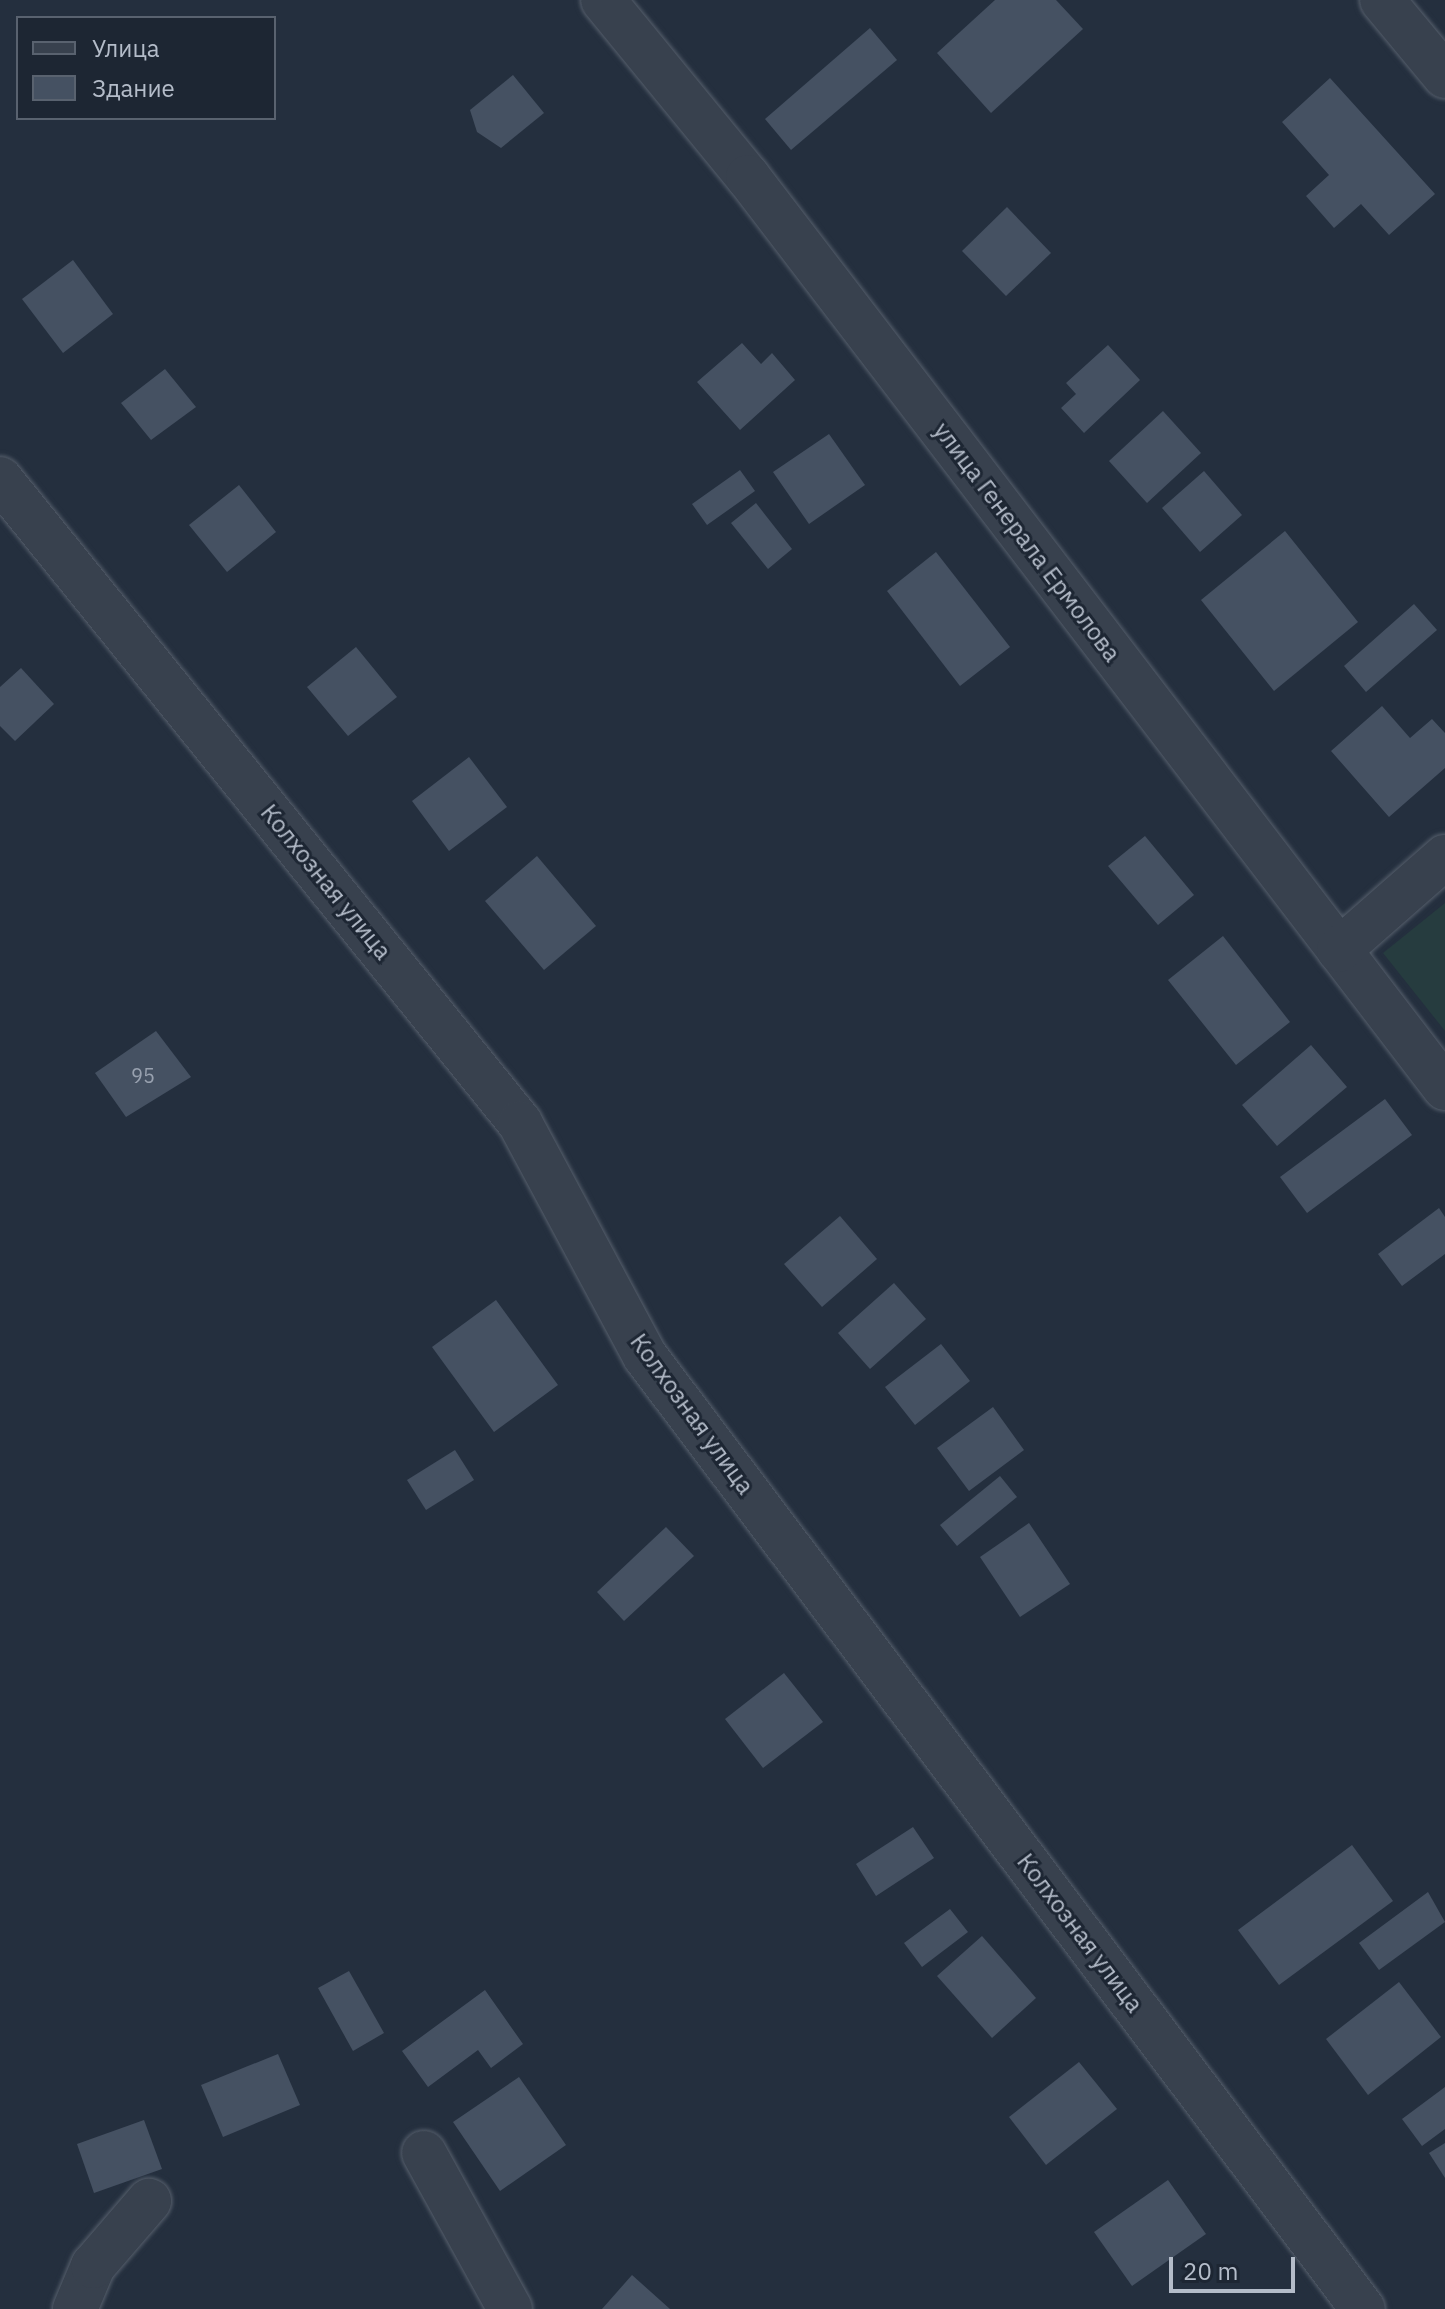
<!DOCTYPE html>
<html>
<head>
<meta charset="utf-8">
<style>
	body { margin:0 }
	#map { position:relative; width:1445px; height:2309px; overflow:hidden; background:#242f3e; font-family:"IBM Plex Sans",sans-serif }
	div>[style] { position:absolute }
	.green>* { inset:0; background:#263c3f }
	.building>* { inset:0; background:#455162 }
	.roads { filter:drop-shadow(0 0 2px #565f6c) drop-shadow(0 0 2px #565f6c) }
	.minor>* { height:44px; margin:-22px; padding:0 22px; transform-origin:22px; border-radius:22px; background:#38414e }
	span { translate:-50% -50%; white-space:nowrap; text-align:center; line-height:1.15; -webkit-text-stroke:6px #1d2633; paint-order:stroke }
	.number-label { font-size:20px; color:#98a1af }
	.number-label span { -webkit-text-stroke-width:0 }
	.street-label { font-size:24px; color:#b4bcc9 }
	.legend { position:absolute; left:16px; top:16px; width:260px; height:104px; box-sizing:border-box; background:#1d2633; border:2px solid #59626f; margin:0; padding:10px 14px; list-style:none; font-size:24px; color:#b4bcc9 }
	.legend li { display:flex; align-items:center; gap:16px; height:40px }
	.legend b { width:40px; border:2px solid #59626f }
	.scale { position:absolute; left:1169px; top:2257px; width:126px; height:36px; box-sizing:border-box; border:4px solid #b4bcc9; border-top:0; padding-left:10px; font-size:24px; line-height:28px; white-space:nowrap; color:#b4bcc9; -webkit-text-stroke:6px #1d2633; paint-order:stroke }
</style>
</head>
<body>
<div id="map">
	<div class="green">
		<i style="clip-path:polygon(1445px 903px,1445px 1031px,1383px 953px)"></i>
	</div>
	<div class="building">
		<i style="clip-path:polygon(995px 0,1056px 0,1083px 29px,991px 113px,937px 53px)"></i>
		<i style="clip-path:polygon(870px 28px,897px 60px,791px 150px,765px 119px)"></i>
		<i style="clip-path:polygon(513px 75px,544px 113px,501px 148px,477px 132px,470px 110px)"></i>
		<i style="clip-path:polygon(1330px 78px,1435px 194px,1389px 235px,1361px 204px,1334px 228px,1306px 196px,1329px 175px,1282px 122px)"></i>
		<i style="clip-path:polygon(1007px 207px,1051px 253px,1006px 296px,962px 251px)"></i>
		<i style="clip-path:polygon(73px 260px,113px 314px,63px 353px,22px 299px)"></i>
		<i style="clip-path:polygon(742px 343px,761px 364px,772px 353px,795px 380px,740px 430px,697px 382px)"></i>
		<i style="clip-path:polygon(1108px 345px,1140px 380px,1084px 433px,1061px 408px,1076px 394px,1066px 383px)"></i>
		<i style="clip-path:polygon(165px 369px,196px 407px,151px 440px,121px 403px)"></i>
		<i style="clip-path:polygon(1163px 411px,1201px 453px,1147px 503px,1109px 461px)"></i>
		<i style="clip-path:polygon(829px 434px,865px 485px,809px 524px,773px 472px)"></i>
		<i style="clip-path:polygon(740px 470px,755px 491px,707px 525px,692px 504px)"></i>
		<i style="clip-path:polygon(1204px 471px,1242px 515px,1200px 552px,1162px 508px)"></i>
		<i style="clip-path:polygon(239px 485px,276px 532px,227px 572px,189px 525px)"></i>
		<i style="clip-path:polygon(756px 503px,792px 549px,768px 569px,731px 523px)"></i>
		<i style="clip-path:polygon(1285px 531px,1358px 622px,1274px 691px,1201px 600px)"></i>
		<i style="clip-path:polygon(936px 552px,1010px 647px,960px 686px,887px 591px)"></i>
		<i style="clip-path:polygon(1414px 604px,1437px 630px,1366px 692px,1344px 666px)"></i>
		<i style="clip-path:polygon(356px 647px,397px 697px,348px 736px,307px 687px)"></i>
		<i style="clip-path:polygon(21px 668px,54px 704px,15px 741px,0 726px,0 687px)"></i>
		<i style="clip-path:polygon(1382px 706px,1410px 738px,1432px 719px,1445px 733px,1445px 768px,1389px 817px,1331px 751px)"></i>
		<i style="clip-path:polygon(469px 757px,507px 807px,449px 851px,412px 801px)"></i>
		<i style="clip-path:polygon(1145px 836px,1194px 895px,1158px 925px,1108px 866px)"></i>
		<i style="clip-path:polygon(537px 856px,596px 926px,544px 970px,485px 901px)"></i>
		<i style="clip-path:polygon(1223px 936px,1290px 1022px,1236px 1065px,1168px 980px)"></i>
		<i style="clip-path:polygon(156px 1031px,191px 1077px,126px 1117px,95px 1073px)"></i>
		<i style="clip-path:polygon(1311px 1045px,1347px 1087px,1277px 1146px,1242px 1105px)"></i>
		<i style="clip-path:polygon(1385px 1099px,1412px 1135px,1307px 1213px,1280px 1177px)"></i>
		<i style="clip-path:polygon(1439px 1208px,1445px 1217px,1445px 1254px,1402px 1286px,1378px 1254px)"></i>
		<i style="clip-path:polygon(840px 1216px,877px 1259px,822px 1307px,784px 1264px)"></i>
		<i style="clip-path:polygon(894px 1283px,926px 1319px,870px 1369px,838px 1333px)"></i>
		<i style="clip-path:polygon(496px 1300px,558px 1385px,494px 1432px,432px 1347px)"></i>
		<i style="clip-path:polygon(941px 1344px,970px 1381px,915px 1425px,885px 1387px)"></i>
		<i style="clip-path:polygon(993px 1407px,1024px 1450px,969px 1491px,937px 1448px)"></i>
		<i style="clip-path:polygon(455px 1450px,474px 1480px,426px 1510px,407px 1480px)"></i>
		<i style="clip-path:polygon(1000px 1476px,1017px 1497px,957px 1546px,940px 1525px)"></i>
		<i style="clip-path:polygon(1029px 1523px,1070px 1584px,1020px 1617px,980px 1557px)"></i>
		<i style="clip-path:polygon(666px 1527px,694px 1556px,624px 1621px,597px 1592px)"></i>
		<i style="clip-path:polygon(784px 1673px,823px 1722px,763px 1768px,725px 1719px)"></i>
		<i style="clip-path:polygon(913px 1827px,934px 1858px,876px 1896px,856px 1864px)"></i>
		<i style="clip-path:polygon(1352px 1845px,1393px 1901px,1279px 1985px,1238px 1930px)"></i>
		<i style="clip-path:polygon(1428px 1892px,1445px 1922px,1379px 1970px,1359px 1943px)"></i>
		<i style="clip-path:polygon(950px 1909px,968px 1932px,922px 1967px,904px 1943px)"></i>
		<i style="clip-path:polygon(982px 1936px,1036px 1998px,992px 2038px,937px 1976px)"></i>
		<i style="clip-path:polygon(349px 1971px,384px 2033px,353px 2051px,318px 1988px)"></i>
		<i style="clip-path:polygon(1399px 1982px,1441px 2037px,1368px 2095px,1326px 2039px)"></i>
		<i style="clip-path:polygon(485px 1990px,523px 2044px,491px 2068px,478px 2050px,428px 2087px,402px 2051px)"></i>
		<i style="clip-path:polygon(278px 2054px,300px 2105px,223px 2137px,201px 2085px)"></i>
		<i style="clip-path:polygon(1079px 2062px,1117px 2109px,1046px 2165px,1009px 2117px)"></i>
		<i style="clip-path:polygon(519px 2077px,566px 2145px,500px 2191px,453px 2122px)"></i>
		<i style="clip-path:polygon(1445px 2087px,1445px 2129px,1422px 2146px,1402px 2119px)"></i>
		<i style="clip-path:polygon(144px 2120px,162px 2169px,94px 2193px,77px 2144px)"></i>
		<i style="clip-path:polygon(1445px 2143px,1445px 2178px,1429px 2153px)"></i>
		<i style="clip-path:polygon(1168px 2180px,1206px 2234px,1132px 2286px,1094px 2232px)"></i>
		<i style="clip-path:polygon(632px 2275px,670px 2309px,602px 2309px)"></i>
	</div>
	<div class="roads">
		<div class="minor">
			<i style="left:603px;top:0;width:229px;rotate:50.7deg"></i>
			<i style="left:748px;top:177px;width:1147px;rotate:52.58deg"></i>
			<i style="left:1382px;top:0;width:99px;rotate:50.3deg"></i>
			<i style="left:0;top:479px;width:828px;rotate:51.08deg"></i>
			<i style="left:520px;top:1123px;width:264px;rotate:61.8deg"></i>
			<i style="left:645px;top:1356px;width:1193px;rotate:53.01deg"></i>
			<i style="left:1339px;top:950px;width:141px;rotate:-41.3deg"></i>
			<i style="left:424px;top:2153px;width:178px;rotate:61.1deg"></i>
			<i style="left:75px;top:2309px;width:47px;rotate:-67.3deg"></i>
			<i style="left:93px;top:2266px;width:86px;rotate:-49.3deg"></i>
		</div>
	</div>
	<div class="number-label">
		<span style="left:143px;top:1075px">95</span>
	</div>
	<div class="street-label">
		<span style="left:1027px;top:542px;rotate:53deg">улица Генерала Ермолова</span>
		<span style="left:326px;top:882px;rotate:51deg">Колхозная улица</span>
		<span style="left:692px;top:1414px;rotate:54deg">Колхозная улица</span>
		<span style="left:1080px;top:1933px;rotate:53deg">Колхозная улица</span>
	</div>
	<ul class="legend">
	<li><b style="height:10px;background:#38414e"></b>Улица</li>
	<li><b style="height:22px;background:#455162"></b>Здание</li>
	</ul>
	<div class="scale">20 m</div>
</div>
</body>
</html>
